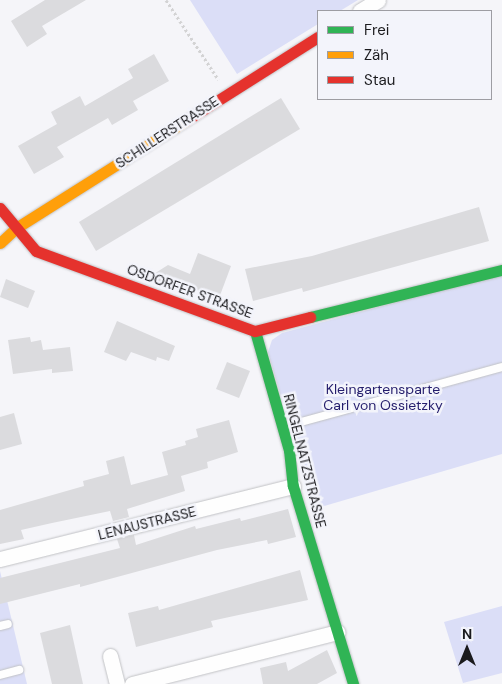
<!DOCTYPE html>
<html>
<head>
<meta charset="utf-8">
<style>
	body { margin:0 }
	#map { position:relative; width:502px; height:684px; overflow:hidden; background:#f5f5f9; font-family:"DM Sans",sans-serif }
	div>[style] { position:absolute }
	.green>* { inset:0; background:#dbdef7 }
	.building>* { inset:0; background:#dbdbde }
	.path>* { height:3px; margin-top:-1.5px; transform-origin:0; background:repeating-linear-gradient(90deg,#d3d3d4 0 2.5px,transparent 0 5px) }
	.roads { filter:drop-shadow(0 0 1px #c1c2c5) drop-shadow(0 0 1px #c1c2c5) }
	.lane>* { height:8px; margin:-4px; padding:0 4px; transform-origin:4px; border-radius:4px; background:#fefefe }
	.street>* { height:15px; margin:-7.5px; padding:0 7.5px; transform-origin:7.5px; border-radius:7.5px; background:#fefefe }
	.fast>* { height:11px; margin:-5.5px; padding:0 5.5px; transform-origin:5.5px; border-radius:5.5px; background:#30b455 }
	.slow>* { height:11px; margin:-5.5px; padding:0 5.5px; transform-origin:5.5px; border-radius:5.5px; background:#ff9f0a }
	.jam>* { height:11px; margin:-5.5px; padding:0 5.5px; transform-origin:5.5px; border-radius:5.5px; background:#e5322d }
	span { translate:-50% -50%; white-space:nowrap; text-align:center; line-height:1.15; -webkit-text-stroke:5px #f3f4fb; paint-order:stroke }
	.street-label { font-size:14px; color:#1b1b1e }
	.park-label { font-size:14px; color:#241d6c }
	.legend { position:absolute; left:317px; top:10px; width:175px; height:90px; box-sizing:border-box; background:#f3f4fb; border:1px solid #9d9da3; margin:0; padding:6px 9px; list-style:none; font-size:15px; color:#1b1b1e }
	.legend li { display:flex; align-items:center; gap:10px; height:25px }
	.legend b { width:25px; border:1px solid #9d9da3 }
	.north { position:absolute; left:442px; top:624px; width:50px; height:50px; -webkit-text-stroke:4px #f3f4fb; paint-order:stroke; rotate:0deg; font-size:14px; font-weight:700; line-height:20px; text-align:center; color:#1b1b1e }
	.north::after { content:''; display:block; margin:auto; width:18px; height:22px; background:#1b1b1e; clip-path:polygon(50% 0,100% 100%,50% 72%,0 100%) }
</style>
</head>
<body>
<div id="map">
	<div class="green">
		<i style="clip-path:polygon(190px 0,358px 0,340px 11px,318px 11px,318px 24px,237px 74px)"></i>
		<i style="clip-path:polygon(502px 274px,502px 454px,314px 509px,268px 352px,272px 340px,282px 333px)"></i>
		<i style="clip-path:polygon(0 571px,27px 684px,0 684px)"></i>
		<i style="clip-path:polygon(502px 606px,502px 673px,463px 683px,444px 622px)"></i>
	</div>
	<div class="building">
		<i style="clip-path:polygon(45px 0,86px 0,42px 26px,47px 34px,27px 47px,11px 21px)"></i>
		<i style="clip-path:polygon(154px 54px,169px 81px,133px 101px,138px 110px,112px 125px,108px 118px,57px 147px,64px 157px,34px 174px,18px 146px,57px 124px,51px 112px,80px 96px,85px 106px,133px 78px,128px 69px)"></i>
		<i style="clip-path:polygon(281px 98px,300px 129px,96px 251px,79px 222px)"></i>
		<i style="clip-path:polygon(479px 207px,489px 241px,303px 292px,302px 288px,253px 301px,245px 269px,312px 256px)"></i>
		<i style="clip-path:polygon(198px 253px,231px 266px,219px 298px,174px 282px,172px 287px,149px 277px,168px 265px,190px 274px)"></i>
		<i style="clip-path:polygon(6px 279px,35px 291px,28px 308px,0 297px)"></i>
		<i style="clip-path:polygon(117px 321px,175px 346px,169px 361px,157px 357px,156px 361px,131px 352px,126px 361px,104px 352px)"></i>
		<i style="clip-path:polygon(30px 337px,31px 342px,41px 340px,43px 350px,70px 347px,73px 371px,52px 373px,52px 369px,13px 374px,8px 340px)"></i>
		<i style="clip-path:polygon(227px 362px,250px 371px,239px 398px,216px 389px)"></i>
		<i style="clip-path:polygon(14px 413px,22px 444px,0 450px,0 417px)"></i>
		<i style="clip-path:polygon(229px 420px,238px 452px,207px 462px,208px 468px,181px 476px,185px 491px,127px 509px,129px 517px,113px 521px,110px 511px,52px 523px,21px 530px,24px 539px,0 544px,0 510px,84px 486px,83px 481px,109px 474px,106px 461px,124px 456px,131px 485px,168px 475px,162px 452px,186px 445px,185px 441px,198px 437px,196px 429px)"></i>
		<i style="clip-path:polygon(288px 509px,296px 537px,268px 544px,267px 540px,217px 550px,80px 587px,80px 584px,0 604px,0 578px,120px 548px,117px 539px,134px 535px,136px 545px,195px 526px,196px 529px,240px 518px,241px 521px)"></i>
		<i style="clip-path:polygon(300px 570px,308px 600px,211px 621px,213px 627px,136px 647px,128px 613px,158px 606px,159px 610px)"></i>
		<i style="clip-path:polygon(70px 625px,83px 684px,52px 684px,40px 633px)"></i>
		<i style="clip-path:polygon(327px 650px,337px 673px,317px 684px,263px 684px,260px 668px,286px 662px,288px 671px)"></i>
	</div>
	<div class="path">
		<i style="left:166px;top:0;width:95px;rotate:56.6deg"></i>
	</div>
	<div class="roads">
		<div class="lane">
			<i style="left:301px;top:422px;width:208px;rotate:-15.3deg"></i>
			<i style="left:0;top:626px;width:8px;rotate:-14deg"></i>
			<i style="left:0;top:675px;width:20px;rotate:-15deg"></i>
		</div>
		<div class="street">
			<i style="left:360px;top:11px;width:21px;rotate:-31deg"></i>
			<i style="left:0;top:559px;width:302px;rotate:-14deg"></i>
			<i style="left:110px;top:656px;width:29px;rotate:76deg"></i>
			<i style="left:132px;top:684px;width:212px;rotate:-14.2deg"></i>
		</div>
		<div class="fast">
			<i style="left:310px;top:317px;width:198px;rotate:-13.8deg"></i>
			<i style="left:255px;top:331px;width:124px;rotate:74.1deg"></i>
			<i style="left:289px;top:450px;width:36px;rotate:84deg"></i>
			<i style="left:293px;top:486px;width:207px;rotate:73.1deg"></i>
		</div>
		<div class="slow">
			<i style="left:0;top:243px;width:22px;rotate:-43deg"></i>
			<i style="left:16px;top:228px;width:202px;rotate:-32.3deg"></i>
		</div>
		<div class="jam">
			<i style="left:187px;top:120px;width:155px;rotate:-32.4deg"></i>
			<i style="left:0;top:208px;width:56px;rotate:50.1deg"></i>
			<i style="left:36px;top:251px;width:233px;rotate:20.1deg"></i>
			<i style="left:255px;top:331px;width:57px;rotate:-14.3deg"></i>
		</div>
	</div>
	<div class="street-label">
		<span style="left:167px;top:132px;rotate:-33deg">SCHILLERSTRASSE</span>
		<span style="left:190px;top:291px;rotate:20deg">OSDORFER STRASSE</span>
		<span style="left:305px;top:461px;rotate:76deg">RINGELNATZSTRASSE</span>
		<span style="left:147px;top:523px;rotate:-14deg">LENAUSTRASSE</span>
	</div>
	<div class="park-label">
		<span style="left:383px;top:397px">Kleingartensparte<br>Carl von Ossietzky</span>
	</div>
	<ul class="legend">
	<li><b style="height:6px;background:#30b455"></b>Frei</li>
	<li><b style="height:6px;background:#ff9f0a"></b>Zäh</li>
	<li><b style="height:6px;background:#e5322d"></b>Stau</li>
	</ul>
	<div class="north">N</div>
</div>
</body>
</html>
